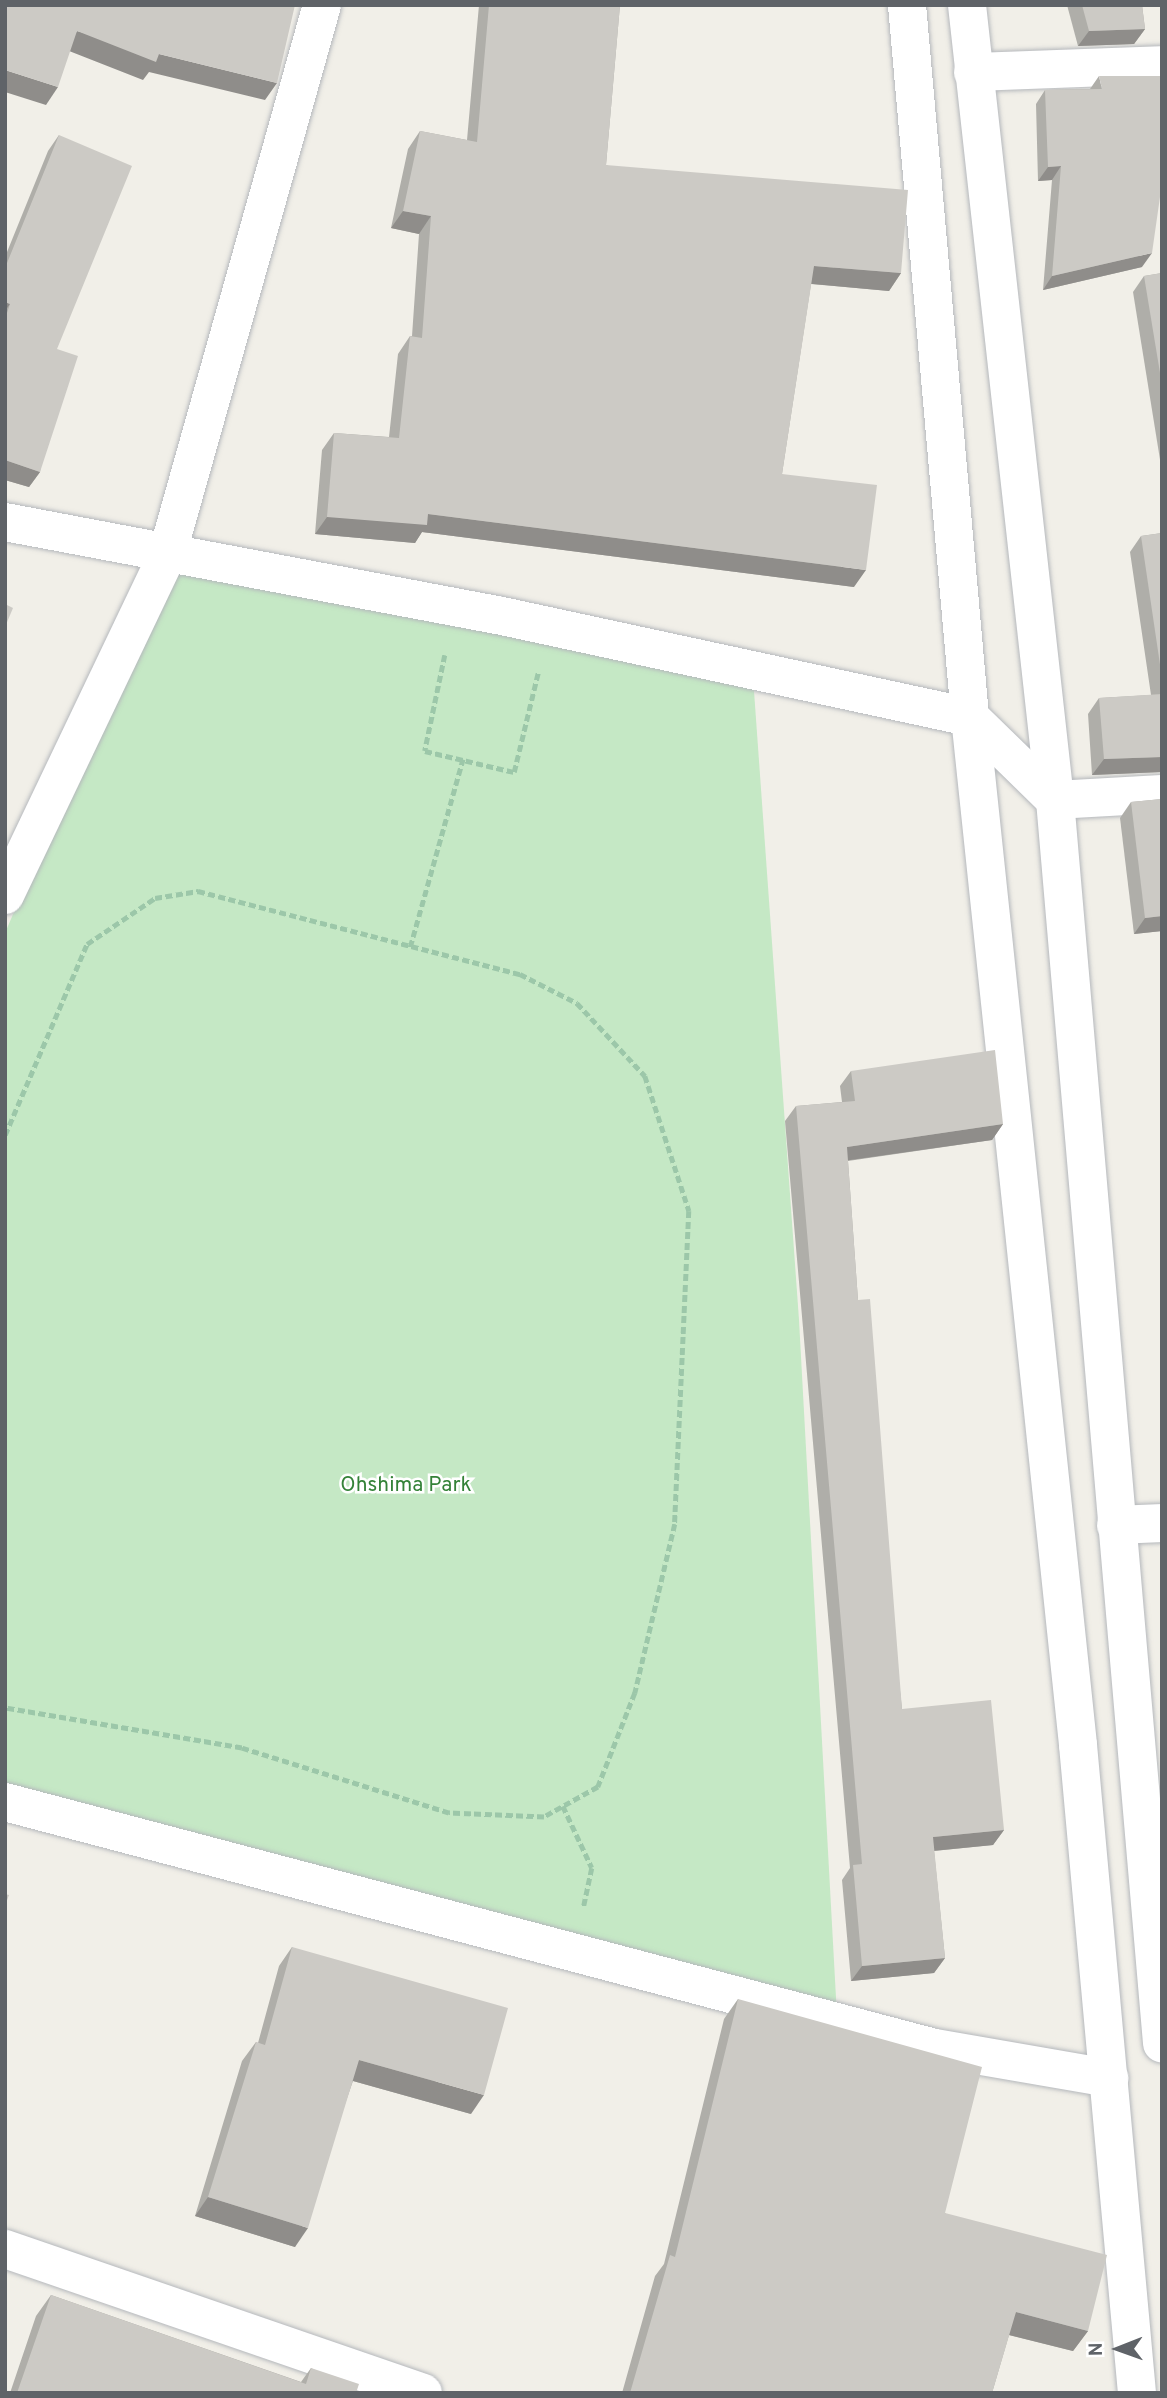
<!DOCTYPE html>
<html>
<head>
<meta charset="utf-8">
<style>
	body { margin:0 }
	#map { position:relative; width:1167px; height:2398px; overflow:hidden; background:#f1efe8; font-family:Overpass,sans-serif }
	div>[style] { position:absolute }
	.green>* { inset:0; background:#c5e8c5 }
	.path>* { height:4.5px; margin-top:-2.25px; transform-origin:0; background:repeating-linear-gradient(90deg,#9cc7a9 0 7px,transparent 0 10.5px) }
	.roads { filter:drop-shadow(0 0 2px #b5b8bc) drop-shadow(0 0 2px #b5b8bc) }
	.minor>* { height:38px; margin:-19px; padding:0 19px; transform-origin:19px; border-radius:19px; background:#fff }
	.tertiary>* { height:38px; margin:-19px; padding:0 19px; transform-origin:19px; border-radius:19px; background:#fff }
	.wall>* { inset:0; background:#afaea9 }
	.shaded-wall>* { inset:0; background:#8f8d8a }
	.building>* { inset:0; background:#cccac5 }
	span { translate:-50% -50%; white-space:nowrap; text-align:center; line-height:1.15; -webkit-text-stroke:5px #fff; paint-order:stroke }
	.park-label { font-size:21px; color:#348238 }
	.frame { position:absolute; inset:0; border:7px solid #5f6368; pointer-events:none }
	.north { position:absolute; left:1083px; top:2314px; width:70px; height:70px; -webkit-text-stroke:5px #fff; paint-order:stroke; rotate:269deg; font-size:19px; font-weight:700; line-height:28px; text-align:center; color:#5f6368 }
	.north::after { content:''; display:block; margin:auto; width:24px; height:32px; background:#5f6368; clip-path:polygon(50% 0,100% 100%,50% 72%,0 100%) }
</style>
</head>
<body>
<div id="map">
	<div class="green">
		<i style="clip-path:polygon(167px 555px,752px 663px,799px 1320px,837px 2016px,5px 1794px,5px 933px)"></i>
	</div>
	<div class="path">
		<i style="left:445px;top:655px;width:98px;rotate:101.8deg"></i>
		<i style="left:425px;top:751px;width:91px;rotate:13.3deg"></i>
		<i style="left:514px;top:772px;width:102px;rotate:-76.4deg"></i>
		<i style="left:410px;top:947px;width:195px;rotate:-74.3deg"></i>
		<i style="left:5px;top:1135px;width:208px;rotate:-66.8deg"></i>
		<i style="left:87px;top:944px;width:82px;rotate:-34.1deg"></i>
		<i style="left:155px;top:898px;width:44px;rotate:-9.2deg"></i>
		<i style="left:198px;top:891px;width:333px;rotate:14.5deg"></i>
		<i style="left:520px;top:974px;width:64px;rotate:27deg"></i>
		<i style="left:577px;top:1003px;width:100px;rotate:47deg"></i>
		<i style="left:645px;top:1076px;width:142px;rotate:71.9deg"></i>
		<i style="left:689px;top:1211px;width:313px;rotate:92.6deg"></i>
		<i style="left:675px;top:1524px;width:174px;rotate:103.3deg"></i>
		<i style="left:635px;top:1693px;width:101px;rotate:111.5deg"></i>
		<i style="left:598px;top:1787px;width:62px;rotate:150.9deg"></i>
		<i style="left:544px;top:1817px;width:95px;rotate:-177.6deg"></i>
		<i style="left:449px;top:1813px;width:217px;rotate:-162.6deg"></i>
		<i style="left:242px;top:1748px;width:240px;rotate:-170.4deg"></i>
		<i style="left:563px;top:1806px;width:68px;rotate:64.9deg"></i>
		<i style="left:592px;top:1868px;width:40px;rotate:102deg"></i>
	</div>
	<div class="roads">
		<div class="minor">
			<i style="left:973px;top:72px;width:189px;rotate:-2.1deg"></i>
			<i style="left:5px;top:522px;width:506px;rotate:10.71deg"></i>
			<i style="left:502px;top:616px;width:479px;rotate:12.2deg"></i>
			<i style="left:970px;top:717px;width:119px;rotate:44.3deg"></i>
			<i style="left:1055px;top:800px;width:107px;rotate:-3.2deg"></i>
			<i style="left:5px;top:895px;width:377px;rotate:-64.5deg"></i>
			<i style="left:167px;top:555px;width:571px;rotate:-74.26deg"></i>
			<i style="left:1116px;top:1525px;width:46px;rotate:-2.5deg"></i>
			<i style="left:5px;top:1802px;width:962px;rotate:14.82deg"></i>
			<i style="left:935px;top:2048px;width:177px;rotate:9.8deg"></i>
			<i style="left:5px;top:2249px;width:442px;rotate:19deg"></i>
		</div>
		<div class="tertiary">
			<i style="left:907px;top:5px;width:715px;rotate:84.94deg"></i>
			<i style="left:970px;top:717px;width:1034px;rotate:84deg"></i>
			<i style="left:1078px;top:1745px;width:651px;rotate:84.8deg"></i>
			<i style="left:967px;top:5px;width:800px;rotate:83.68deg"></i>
			<i style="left:1055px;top:800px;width:1248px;rotate:85.08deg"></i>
		</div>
	</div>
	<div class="wall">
		<i style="clip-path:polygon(479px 5px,620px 5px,606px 165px,901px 273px,889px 291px,811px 284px,782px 474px,854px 587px,422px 532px,415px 543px,315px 534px,322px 450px,334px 433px,389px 437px,398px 354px,410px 336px,412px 336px,419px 234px,391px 228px,408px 149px,420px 131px,467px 140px)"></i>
		<i style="clip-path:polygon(1067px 5px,1142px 5px,1145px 29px,1134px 44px,1078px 46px)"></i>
		<i style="clip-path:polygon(1099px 76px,1142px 267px,1043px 290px,1052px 180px,1038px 181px,1036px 104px,1045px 90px,1090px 89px)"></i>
		<i style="clip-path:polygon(59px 135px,57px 349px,40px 472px,29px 487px,5px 480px,5px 257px,48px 151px)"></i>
		<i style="clip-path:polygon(1162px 273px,1162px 472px,1133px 292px,1144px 276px)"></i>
		<i style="clip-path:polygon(1162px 533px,1162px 772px,1092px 775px,1088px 714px,1099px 698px,1151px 695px,1130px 552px,1141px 536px)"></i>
		<i style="clip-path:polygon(1162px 799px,1162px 931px,1134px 934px,1120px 818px,1131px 802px)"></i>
		<i style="clip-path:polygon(851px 1071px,1003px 1124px,992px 1140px,848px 1161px,858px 1300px,902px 1709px,1004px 1830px,993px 1845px,934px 1851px,945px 1958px,934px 1973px,851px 1981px,842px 1880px,850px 1868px,785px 1121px,796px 1106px,842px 1102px,840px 1086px)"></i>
		<i style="clip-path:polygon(292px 1947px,471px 2114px,353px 2081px,295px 2247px,195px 2216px,242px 2061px,256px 2042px,258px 2043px,279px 1966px)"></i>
		<i style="clip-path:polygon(738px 1999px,945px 2213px,1088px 2331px,1073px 2351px,1009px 2335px,992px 2393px,622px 2393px,655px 2276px,664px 2264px,724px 2019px)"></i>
		<i style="clip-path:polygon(51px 2295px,301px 2382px,311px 2368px,356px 2393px,10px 2393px,36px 2316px)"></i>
	</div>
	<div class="shaded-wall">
		<i style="clip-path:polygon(1145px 29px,1134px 44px,1078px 46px,1089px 31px)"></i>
		<i style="clip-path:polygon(77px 31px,159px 54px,277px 83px,265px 100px,149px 72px,143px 80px,64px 49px)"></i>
		<i style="clip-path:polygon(5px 70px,58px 87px,46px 105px,5px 92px)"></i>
		<i style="clip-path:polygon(1061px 166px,1052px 180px,1038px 181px,1048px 167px)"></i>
		<i style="clip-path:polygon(403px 211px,431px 216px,419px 234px,391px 228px)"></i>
		<i style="clip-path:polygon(1152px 253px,1142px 267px,1043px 290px,1052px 276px)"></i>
		<i style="clip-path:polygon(814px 266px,901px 273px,889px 291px,802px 283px)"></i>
		<i style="clip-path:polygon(5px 302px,10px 304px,5px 311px)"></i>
		<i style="clip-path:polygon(5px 460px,40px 472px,29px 487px,5px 480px)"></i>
		<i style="clip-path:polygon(428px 514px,866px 570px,854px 587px,422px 532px,415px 543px,315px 534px,327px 517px)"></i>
		<i style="clip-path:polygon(1162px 757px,1161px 772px,1092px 775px,1104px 759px)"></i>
		<i style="clip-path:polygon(1162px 916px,1162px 931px,1134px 934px,1145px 918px)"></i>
		<i style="clip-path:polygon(1003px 1124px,992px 1140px,836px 1162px,847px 1147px)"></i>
		<i style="clip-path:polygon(1004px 1830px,993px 1845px,922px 1852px,933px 1837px)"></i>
		<i style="clip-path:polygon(945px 1958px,934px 1973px,851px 1981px,862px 1966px)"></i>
		<i style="clip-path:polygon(359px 2060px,484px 2095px,471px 2114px,346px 2079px)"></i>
		<i style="clip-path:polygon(208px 2197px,308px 2228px,295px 2247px,195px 2216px)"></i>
		<i style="clip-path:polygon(1016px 2312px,1088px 2331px,1073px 2351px,1001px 2333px)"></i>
	</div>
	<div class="building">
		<i style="clip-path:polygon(5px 5px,295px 5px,277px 83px,159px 54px,156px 62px,77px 31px,58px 87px,5px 70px)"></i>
		<i style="clip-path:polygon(489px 5px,620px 5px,606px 165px,908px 190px,901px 273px,814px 266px,782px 474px,877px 485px,866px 570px,428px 514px,427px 525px,327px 517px,334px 433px,399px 438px,410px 336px,422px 338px,431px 216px,403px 211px,420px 131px,477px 142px)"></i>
		<i style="clip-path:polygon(1082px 5px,1142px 5px,1145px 29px,1089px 31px)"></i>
		<i style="clip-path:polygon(1099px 76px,1162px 76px,1162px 183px,1152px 253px,1052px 276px,1061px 166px,1048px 167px,1045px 90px,1102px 89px)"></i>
		<i style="clip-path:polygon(59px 135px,132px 166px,57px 349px,78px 356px,40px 472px,5px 460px,5px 319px,10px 304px,5px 302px,5px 268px)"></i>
		<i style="clip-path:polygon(1162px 273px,1162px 385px,1144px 276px)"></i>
		<i style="clip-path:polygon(1162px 533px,1162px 678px,1141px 536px)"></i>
		<i style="clip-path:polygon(5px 604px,13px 608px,5px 627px)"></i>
		<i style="clip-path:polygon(1162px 694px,1162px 757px,1104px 759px,1099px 698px)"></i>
		<i style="clip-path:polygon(1162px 799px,1162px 916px,1145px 918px,1131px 802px)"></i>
		<i style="clip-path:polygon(995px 1050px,1003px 1124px,847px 1147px,858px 1300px,870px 1299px,902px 1709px,991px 1700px,1004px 1830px,933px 1837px,945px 1958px,862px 1966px,853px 1865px,862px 1864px,796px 1106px,855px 1101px,851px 1071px)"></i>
		<i style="clip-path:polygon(5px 1894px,9px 1895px,5px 1906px)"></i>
		<i style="clip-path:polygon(292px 1947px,508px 2008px,484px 2095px,359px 2060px,308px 2228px,208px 2197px,256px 2042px,265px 2045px)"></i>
		<i style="clip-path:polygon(738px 1999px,982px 2067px,945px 2213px,1107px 2255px,1088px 2331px,1016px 2312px,992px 2393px,630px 2393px,670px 2255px,675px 2257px)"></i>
		<i style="clip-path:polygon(51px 2295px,306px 2384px,311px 2368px,359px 2384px,356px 2393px,17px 2393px)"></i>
	</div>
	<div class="park-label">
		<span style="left:406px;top:1486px">Ohshima Park</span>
	</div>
	<div class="frame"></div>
	<div class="north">N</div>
</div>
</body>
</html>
